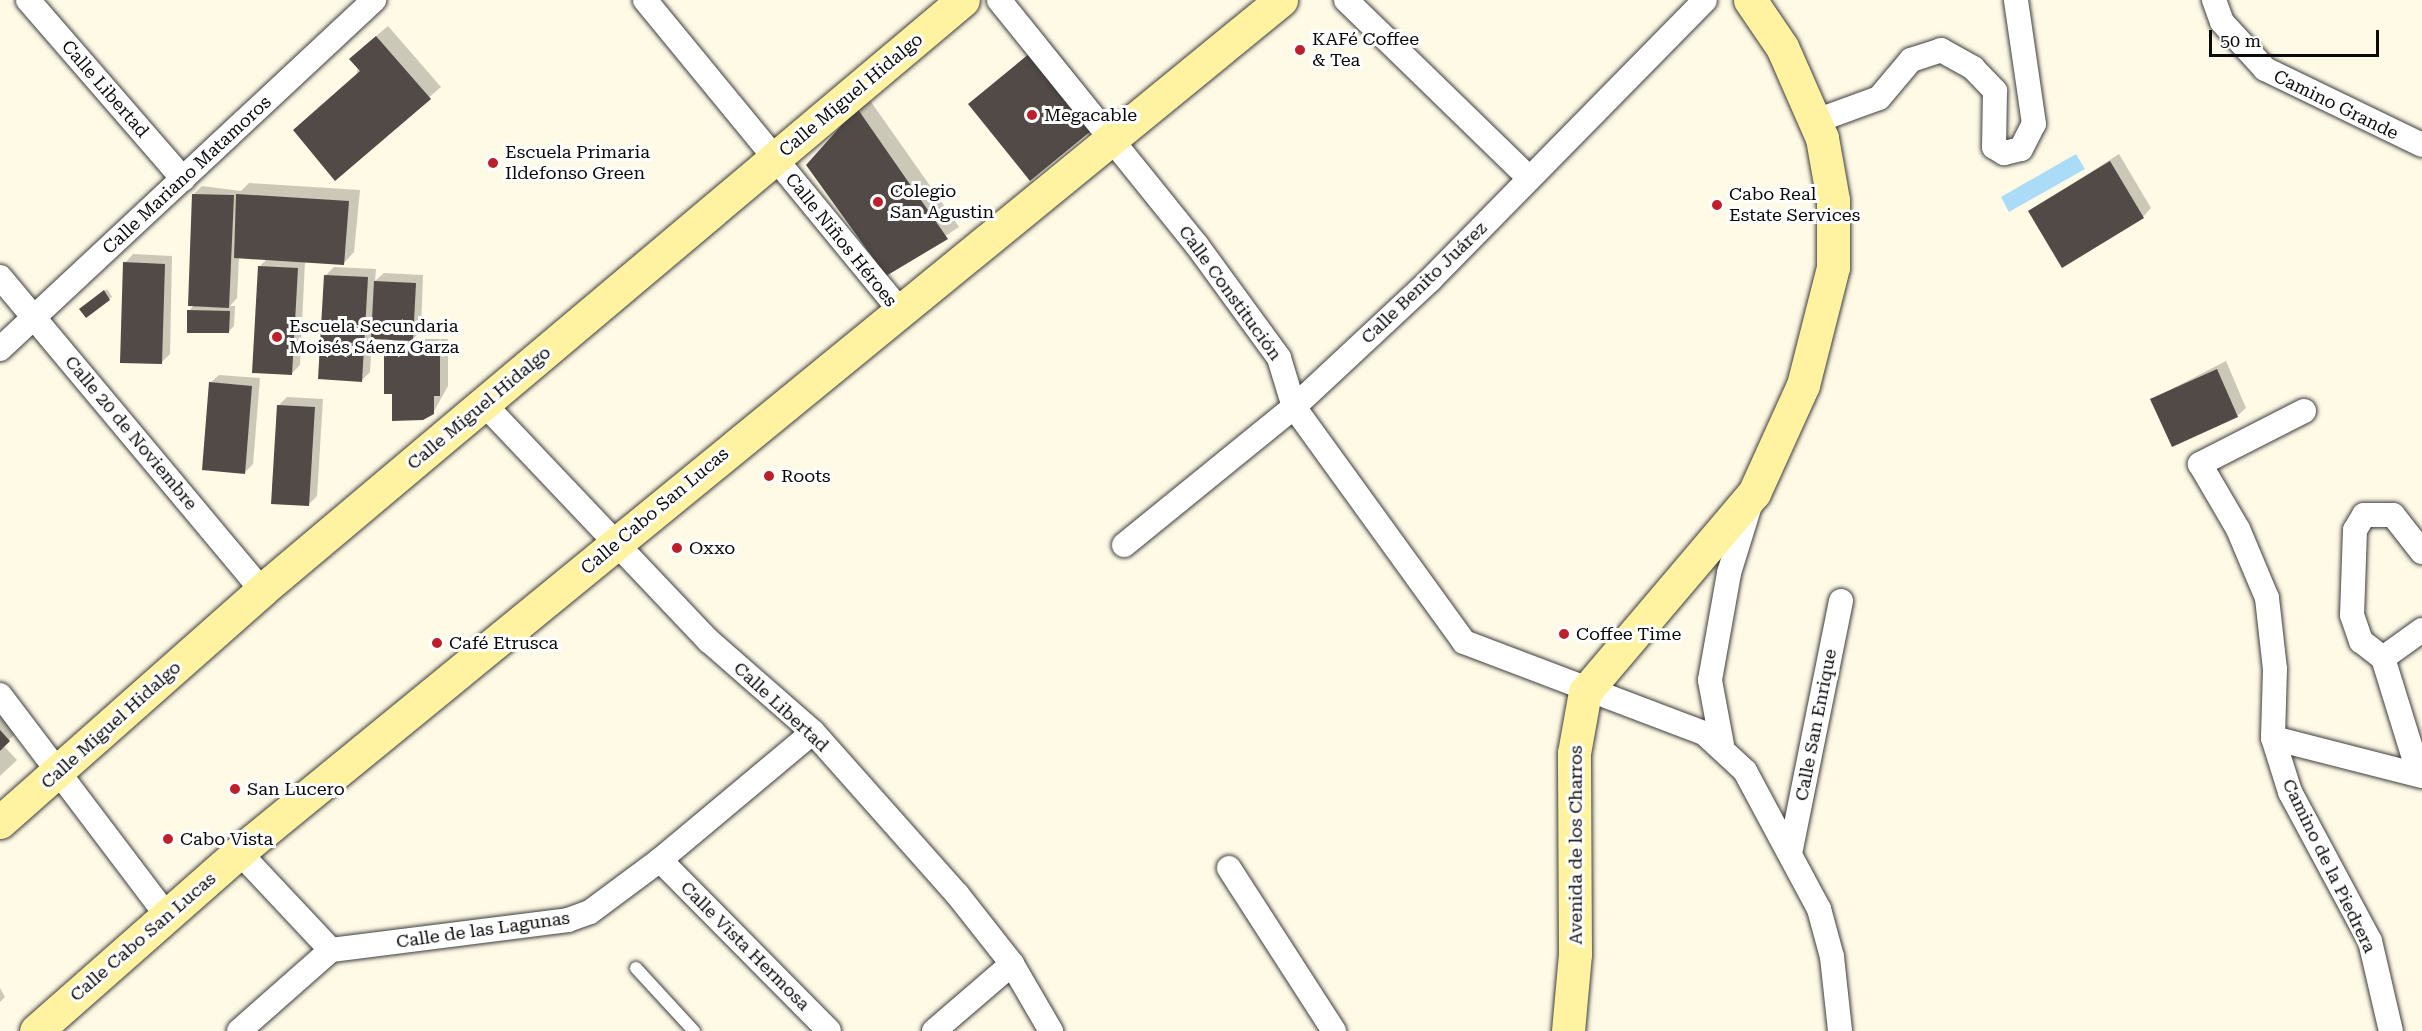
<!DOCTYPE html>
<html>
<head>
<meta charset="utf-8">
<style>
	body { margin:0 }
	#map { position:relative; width:2422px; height:1031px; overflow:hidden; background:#fffae6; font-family:"Roboto Serif",serif }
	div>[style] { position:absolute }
	.water>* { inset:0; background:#aadcf7 }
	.shadow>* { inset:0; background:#0003 }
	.building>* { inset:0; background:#524a46 }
	.roads { filter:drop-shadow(0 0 2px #3d3d3d) drop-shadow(0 0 2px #3d3d3d) }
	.lane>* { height:12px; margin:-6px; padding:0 6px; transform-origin:6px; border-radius:6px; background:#fff }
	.street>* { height:24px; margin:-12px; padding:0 12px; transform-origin:12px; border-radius:12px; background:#fff }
	.secondary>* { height:33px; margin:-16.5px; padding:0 16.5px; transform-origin:16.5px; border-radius:16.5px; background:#fff3a1 }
	.dots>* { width:16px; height:16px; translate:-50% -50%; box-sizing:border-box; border:3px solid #fff; border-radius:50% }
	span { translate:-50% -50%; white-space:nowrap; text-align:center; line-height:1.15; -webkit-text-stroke:6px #fff; paint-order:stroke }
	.poi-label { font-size:18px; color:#0a0a0a }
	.left { translate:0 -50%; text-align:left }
	.street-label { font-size:18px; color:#0a0a0a }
	.scale { position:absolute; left:2209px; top:30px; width:170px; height:27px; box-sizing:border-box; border:3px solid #0a0a0a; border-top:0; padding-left:8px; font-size:18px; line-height:21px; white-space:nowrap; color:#0a0a0a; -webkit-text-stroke:4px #fff; paint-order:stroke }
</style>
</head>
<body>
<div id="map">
	<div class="water">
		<i style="clip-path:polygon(2076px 154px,2085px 169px,2009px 212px,2001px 197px)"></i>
	</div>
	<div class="shadow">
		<i style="clip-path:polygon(388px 26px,441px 87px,335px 179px,362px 48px)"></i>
		<i style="clip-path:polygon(1047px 39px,1107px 114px,1096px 125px,970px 104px)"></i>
		<i style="clip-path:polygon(869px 99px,959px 227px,886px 274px,858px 109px)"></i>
		<i style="clip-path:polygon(2119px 154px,2151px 208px,2143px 217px,2030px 211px)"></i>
		<i style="clip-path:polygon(249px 183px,360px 190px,354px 252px,343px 264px,305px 261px,300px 365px,291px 374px,260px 266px,267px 259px,239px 257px,237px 298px,230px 306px,235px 306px,234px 326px,228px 332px,189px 311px,194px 305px,194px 194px,202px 186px,241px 191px)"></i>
		<i style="clip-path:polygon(133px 254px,172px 256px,170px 354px,161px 363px,125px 263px)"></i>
		<i style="clip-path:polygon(334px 267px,376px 269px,375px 281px,384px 273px,423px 275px,421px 331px,413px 339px,448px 339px,448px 386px,433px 413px,393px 393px,386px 347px,395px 338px,372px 338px,370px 372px,361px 381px,326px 275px)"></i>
		<i style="clip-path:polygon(107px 289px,112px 297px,86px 316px,83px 307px)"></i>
		<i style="clip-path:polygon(2226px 361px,2246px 408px,2237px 416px,2152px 399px)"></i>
		<i style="clip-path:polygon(219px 375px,260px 378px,253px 464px,245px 472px,210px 383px)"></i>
		<i style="clip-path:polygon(287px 397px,323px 399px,317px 496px,309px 504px,279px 405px)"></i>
		<i style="clip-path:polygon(0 706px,21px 729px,3px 745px,17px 760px,0 776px)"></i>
		<i style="clip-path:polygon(0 988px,5px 997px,0 1002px)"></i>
	</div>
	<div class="building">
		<i style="clip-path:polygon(376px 36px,431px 99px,335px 181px,293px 130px,360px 71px,349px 59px)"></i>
		<i style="clip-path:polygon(1035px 49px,1097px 126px,1030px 181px,968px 104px)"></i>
		<i style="clip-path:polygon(857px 108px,948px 239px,886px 276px,806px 165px)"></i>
		<i style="clip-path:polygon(2110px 161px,2144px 218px,2062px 268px,2028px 211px)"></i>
		<i style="clip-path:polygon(192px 194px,234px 195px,229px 308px,188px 306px)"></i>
		<i style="clip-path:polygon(236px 194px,349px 201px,344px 265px,234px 258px)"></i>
		<i style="clip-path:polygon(123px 262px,165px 264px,162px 364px,120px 363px)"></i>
		<i style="clip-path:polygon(258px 266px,298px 268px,292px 375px,252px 373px)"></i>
		<i style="clip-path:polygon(324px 275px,368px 277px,362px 382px,318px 379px)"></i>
		<i style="clip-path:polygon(374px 281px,416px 283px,413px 341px,371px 339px)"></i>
		<i style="clip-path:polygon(104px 290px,110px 300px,86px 318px,79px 309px)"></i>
		<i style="clip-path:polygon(187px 310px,230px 311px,229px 333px,187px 333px)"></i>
		<i style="clip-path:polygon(440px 346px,440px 396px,434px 396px,434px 414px,423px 420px,392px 421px,392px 394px,384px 394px,384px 347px)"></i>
		<i style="clip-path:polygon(2217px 369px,2238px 417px,2172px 447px,2150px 399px)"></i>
		<i style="clip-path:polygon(209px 382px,252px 386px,245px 474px,202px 470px)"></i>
		<i style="clip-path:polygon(277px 405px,315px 407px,309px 506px,271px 504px)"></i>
		<i style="clip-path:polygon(0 730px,10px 741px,0 751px)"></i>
	</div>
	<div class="roads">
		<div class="lane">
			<i style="left:636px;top:968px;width:86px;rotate:47.4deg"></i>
		</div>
		<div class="street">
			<i style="left:28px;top:0;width:237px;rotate:49.1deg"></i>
			<i style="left:645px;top:0;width:404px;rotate:50.6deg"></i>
			<i style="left:999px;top:0;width:314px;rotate:51.1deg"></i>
			<i style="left:1196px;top:244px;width:141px;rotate:53.9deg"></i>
			<i style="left:1279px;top:358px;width:51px;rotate:73deg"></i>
			<i style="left:1294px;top:407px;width:290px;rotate:54.1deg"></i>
			<i style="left:1464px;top:642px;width:257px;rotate:20.8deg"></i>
			<i style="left:1704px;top:733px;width:56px;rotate:42.8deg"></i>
			<i style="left:1745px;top:771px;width:157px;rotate:61.8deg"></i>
			<i style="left:1819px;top:909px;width:50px;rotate:74.8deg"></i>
			<i style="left:1832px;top:957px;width:74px;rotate:83.8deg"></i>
			<i style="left:1346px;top:0;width:255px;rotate:44.2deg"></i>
			<i style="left:2214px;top:0;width:23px;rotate:70deg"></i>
			<i style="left:2222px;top:22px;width:64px;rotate:47.5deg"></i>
			<i style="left:2265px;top:69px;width:174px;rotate:25.8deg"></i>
			<i style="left:1816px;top:121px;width:67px;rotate:-20.1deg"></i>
			<i style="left:1879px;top:98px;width:50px;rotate:-49.9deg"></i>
			<i style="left:1911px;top:60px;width:32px;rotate:-18deg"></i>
			<i style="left:1941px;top:50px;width:37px;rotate:29deg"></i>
			<i style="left:1973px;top:68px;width:32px;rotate:46deg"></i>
			<i style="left:1995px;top:91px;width:56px;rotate:91deg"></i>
			<i style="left:1994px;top:147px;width:12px;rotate:31deg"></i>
			<i style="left:2004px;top:153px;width:17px;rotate:-13deg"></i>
			<i style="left:2021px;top:149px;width:28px;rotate:-63deg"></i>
			<i style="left:2034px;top:124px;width:125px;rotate:-98.3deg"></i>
			<i style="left:0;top:277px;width:408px;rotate:50.1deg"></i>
			<i style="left:0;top:349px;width:512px;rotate:-43.02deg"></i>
			<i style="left:484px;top:404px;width:327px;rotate:46.5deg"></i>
			<i style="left:709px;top:641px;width:138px;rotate:41.2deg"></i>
			<i style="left:813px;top:732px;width:217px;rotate:48.4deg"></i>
			<i style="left:957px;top:894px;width:89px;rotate:51.8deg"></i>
			<i style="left:1012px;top:964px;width:78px;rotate:59.8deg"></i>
			<i style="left:2304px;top:411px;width:117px;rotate:153deg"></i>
			<i style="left:2200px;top:464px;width:75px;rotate:59.7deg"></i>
			<i style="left:2238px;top:529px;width:75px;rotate:67.2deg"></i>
			<i style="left:2267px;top:598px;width:71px;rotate:83.6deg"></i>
			<i style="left:2275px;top:669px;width:69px;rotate:91.7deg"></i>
			<i style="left:2273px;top:738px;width:154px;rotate:14.3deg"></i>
			<i style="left:1124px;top:545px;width:219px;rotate:-39.1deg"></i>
			<i style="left:1294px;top:407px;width:186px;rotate:-43deg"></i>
			<i style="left:1430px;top:280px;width:392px;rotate:-45.5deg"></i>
			<i style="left:2422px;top:552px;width:47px;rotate:-128.1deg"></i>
			<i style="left:2393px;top:515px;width:29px;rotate:180deg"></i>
			<i style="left:2364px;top:515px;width:17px;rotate:121deg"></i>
			<i style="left:2355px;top:530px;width:85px;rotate:92deg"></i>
			<i style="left:2352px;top:615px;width:28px;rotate:71deg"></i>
			<i style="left:2361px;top:641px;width:28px;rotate:38deg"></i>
			<i style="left:2383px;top:658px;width:48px;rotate:-35.7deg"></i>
			<i style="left:2383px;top:658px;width:121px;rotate:72.8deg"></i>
			<i style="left:0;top:695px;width:278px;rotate:52.9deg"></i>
			<i style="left:2273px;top:738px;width:57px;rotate:72.5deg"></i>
			<i style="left:2290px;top:792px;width:169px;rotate:61.8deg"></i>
			<i style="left:2370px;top:941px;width:92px;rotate:76.9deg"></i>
			<i style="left:1722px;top:745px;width:66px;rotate:-100.5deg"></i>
			<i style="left:1710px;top:680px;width:109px;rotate:-79.9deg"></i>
			<i style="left:1729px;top:573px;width:71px;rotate:-72.8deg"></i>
			<i style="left:1791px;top:849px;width:253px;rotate:-78.6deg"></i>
			<i style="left:239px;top:852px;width:134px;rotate:46.8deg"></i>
			<i style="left:331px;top:950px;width:239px;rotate:-7.2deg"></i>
			<i style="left:568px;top:920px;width:23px;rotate:-20deg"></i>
			<i style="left:590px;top:912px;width:87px;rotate:-36.6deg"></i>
			<i style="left:660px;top:860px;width:199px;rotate:-39.9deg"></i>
			<i style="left:660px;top:860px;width:240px;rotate:45.3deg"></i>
			<i style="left:1229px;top:868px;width:194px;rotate:57.2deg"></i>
			<i style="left:239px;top:1031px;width:123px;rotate:-41.4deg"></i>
			<i style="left:934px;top:1031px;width:103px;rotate:-40.7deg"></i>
		</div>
		<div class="secondary">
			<i style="left:0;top:822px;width:350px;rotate:-41.5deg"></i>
			<i style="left:262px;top:590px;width:916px;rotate:-40.09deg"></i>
			<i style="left:36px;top:1031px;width:271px;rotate:-41.4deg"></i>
			<i style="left:239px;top:852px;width:1346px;rotate:-39.27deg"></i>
			<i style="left:1568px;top:1031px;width:77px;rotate:-84.8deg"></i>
			<i style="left:1575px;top:954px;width:201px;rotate:-90.3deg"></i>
			<i style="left:1574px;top:753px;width:62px;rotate:-79.8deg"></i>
			<i style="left:1585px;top:692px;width:261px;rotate:-49.7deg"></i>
			<i style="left:1754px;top:493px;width:119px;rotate:-65.6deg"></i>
			<i style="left:1803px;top:385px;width:122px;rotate:-75.7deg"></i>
			<i style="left:1833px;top:267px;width:67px;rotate:-90deg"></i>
			<i style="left:1833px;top:200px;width:63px;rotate:-100.1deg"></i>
			<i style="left:1822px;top:138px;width:99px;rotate:-113.7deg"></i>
			<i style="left:1782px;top:47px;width:57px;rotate:-124.2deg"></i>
		</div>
	</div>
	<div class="dots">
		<i style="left:1300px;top:50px;background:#bb202b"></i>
		<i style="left:1032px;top:115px;background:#bb202b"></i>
		<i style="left:493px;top:163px;background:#bb202b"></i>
		<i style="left:878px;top:202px;background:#bb202b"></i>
		<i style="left:1717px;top:205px;background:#bb202b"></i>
		<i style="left:277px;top:337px;background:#bb202b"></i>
		<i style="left:769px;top:476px;background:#bb202b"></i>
		<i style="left:677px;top:548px;background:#bb202b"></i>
		<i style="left:1564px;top:634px;background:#bb202b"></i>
		<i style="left:437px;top:643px;background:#bb202b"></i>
		<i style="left:235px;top:789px;background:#bb202b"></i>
		<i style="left:168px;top:839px;background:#bb202b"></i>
	</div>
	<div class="poi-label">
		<span class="left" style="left:1312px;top:50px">KAFé Coffee<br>&amp; Tea</span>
		<span class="left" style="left:1044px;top:115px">Megacable</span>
		<span class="left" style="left:505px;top:163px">Escuela Primaria<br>Ildefonso Green</span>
		<span class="left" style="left:890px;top:202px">Colegio<br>San Agustin</span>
		<span class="left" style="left:1729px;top:205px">Cabo Real<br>Estate Services</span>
		<span class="left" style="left:289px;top:337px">Escuela Secundaria<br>Moisés Sáenz Garza</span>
		<span class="left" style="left:781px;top:476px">Roots</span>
		<span class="left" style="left:689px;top:548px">Oxxo</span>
		<span class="left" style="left:1576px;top:634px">Coffee Time</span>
		<span class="left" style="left:449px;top:643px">Café Etrusca</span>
		<span class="left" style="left:247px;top:789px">San Lucero</span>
		<span class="left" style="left:180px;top:839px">Cabo Vista</span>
	</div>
	<div class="street-label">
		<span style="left:105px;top:89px;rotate:49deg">Calle Libertad</span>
		<span style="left:851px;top:95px;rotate:-40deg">Calle Miguel Hidalgo</span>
		<span style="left:2336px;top:105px;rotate:26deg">Camino Grande</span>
		<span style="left:187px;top:175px;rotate:-43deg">Calle Mariano Matamoros</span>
		<span style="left:841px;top:240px;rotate:51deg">Calle Niños Héroes</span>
		<span style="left:1424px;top:283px;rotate:-44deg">Calle Benito Juárez</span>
		<span style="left:1230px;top:293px;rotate:54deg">Calle Constitución</span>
		<span style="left:479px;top:408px;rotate:-40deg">Calle Miguel Hidalgo</span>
		<span style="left:131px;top:433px;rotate:50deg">Calle 20 de Noviembre</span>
		<span style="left:655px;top:511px;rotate:-40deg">Calle Cabo San Lucas</span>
		<span style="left:781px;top:707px;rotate:43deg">Calle Libertad</span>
		<span style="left:111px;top:725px;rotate:-42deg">Calle Miguel Hidalgo</span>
		<span style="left:1816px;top:725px;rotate:-79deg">Calle San Enrique</span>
		<span style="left:1576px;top:845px;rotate:-90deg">Avenida de los Charros</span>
		<span style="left:2329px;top:866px;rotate:64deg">Camino de la Piedrera</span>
		<span style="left:483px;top:930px;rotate:-8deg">Calle de las Lagunas</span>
		<span style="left:143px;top:937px;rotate:-41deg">Calle Cabo San Lucas</span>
		<span style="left:745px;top:946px;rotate:45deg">Calle Vista Hermosa</span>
	</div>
	<div class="scale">50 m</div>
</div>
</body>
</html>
